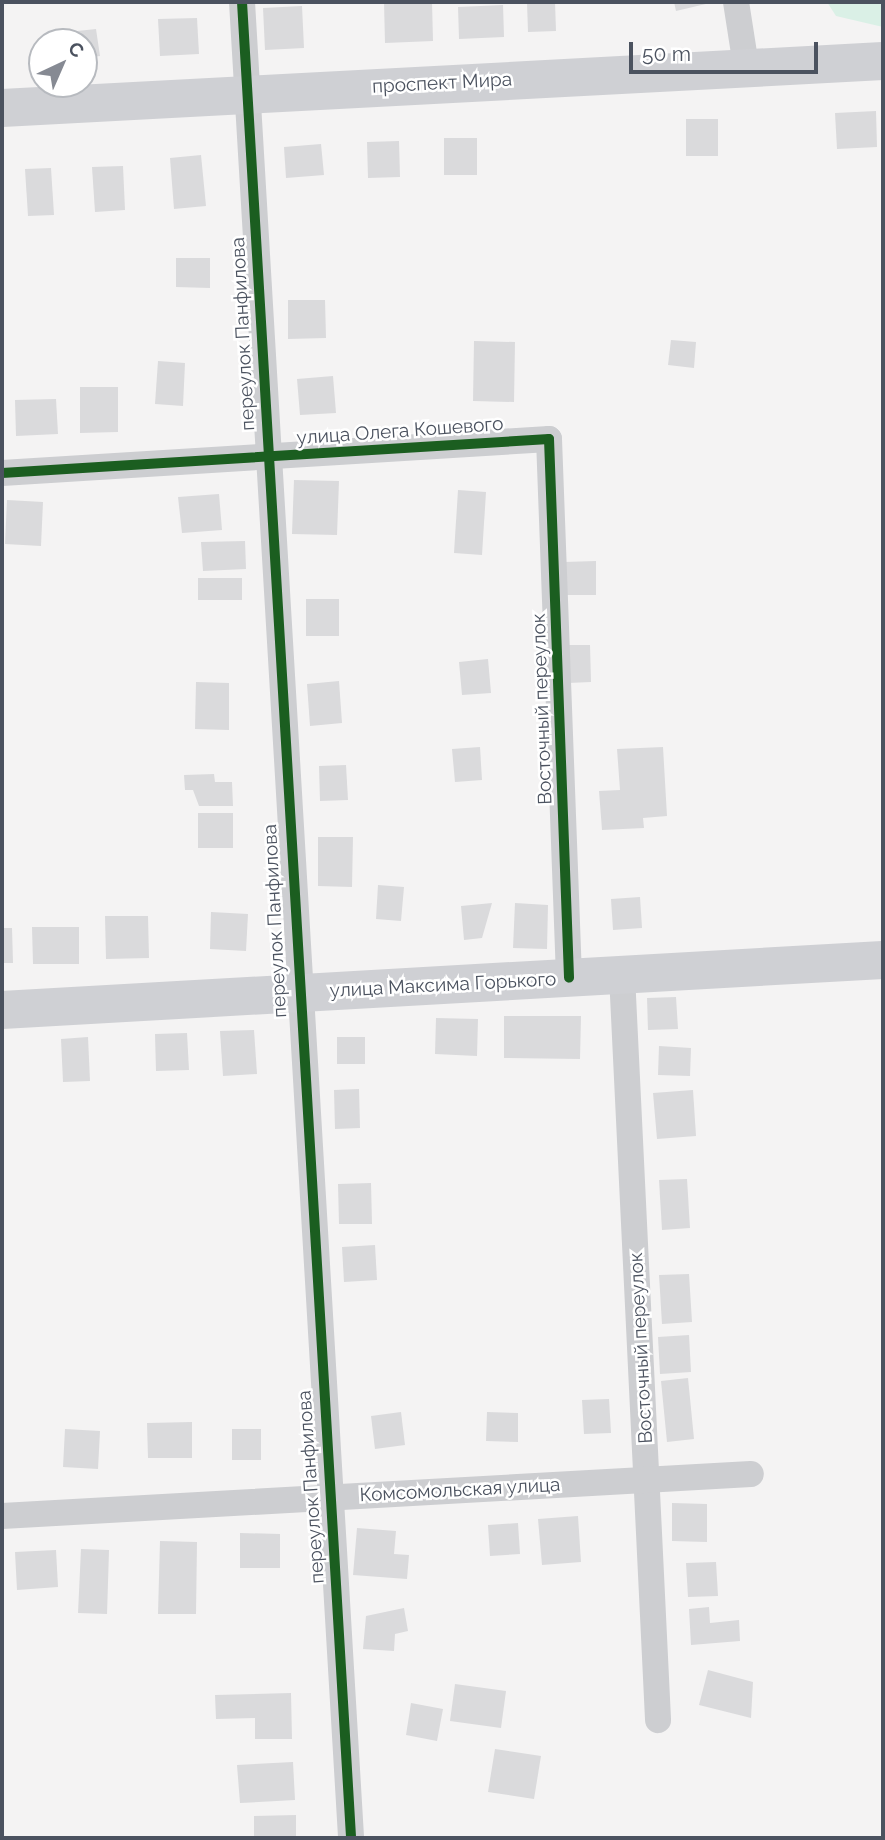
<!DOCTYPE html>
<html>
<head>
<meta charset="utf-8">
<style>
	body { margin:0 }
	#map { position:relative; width:885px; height:1840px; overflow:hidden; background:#f4f3f3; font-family:Raleway,sans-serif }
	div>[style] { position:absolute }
	.green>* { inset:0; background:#daf0e6 }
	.building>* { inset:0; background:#dadadc }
	.street>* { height:26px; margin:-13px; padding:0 13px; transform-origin:13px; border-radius:13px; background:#cdced1 }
	.secondary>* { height:38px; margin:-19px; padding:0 19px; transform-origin:19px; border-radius:19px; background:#cfd0d4 }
	.cycleway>* { height:10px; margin:-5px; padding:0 5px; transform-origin:5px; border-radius:5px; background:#1b5e20 }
	span { translate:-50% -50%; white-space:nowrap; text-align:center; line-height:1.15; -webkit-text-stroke:5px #fff; paint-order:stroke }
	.street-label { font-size:19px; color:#4b525f }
	.frame { position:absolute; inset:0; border:4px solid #4b525f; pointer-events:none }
	.north { position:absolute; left:28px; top:28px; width:70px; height:70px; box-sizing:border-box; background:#fff; border:2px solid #b7babf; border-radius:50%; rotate:44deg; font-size:19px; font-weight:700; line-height:28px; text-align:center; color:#4b525f }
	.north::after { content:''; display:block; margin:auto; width:24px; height:32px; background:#868a93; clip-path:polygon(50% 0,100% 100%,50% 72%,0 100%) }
	.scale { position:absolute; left:629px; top:42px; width:189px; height:32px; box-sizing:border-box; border:4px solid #4b525f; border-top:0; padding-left:9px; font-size:21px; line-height:24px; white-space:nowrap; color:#4b525f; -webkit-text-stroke:5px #fff; paint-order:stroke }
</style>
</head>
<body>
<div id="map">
	<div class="green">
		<i style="clip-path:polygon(827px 2px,883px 2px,883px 27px,836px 16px)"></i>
	</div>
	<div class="building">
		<i style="clip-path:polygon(384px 2px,432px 2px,433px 41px,385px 43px)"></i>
		<i style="clip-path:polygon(527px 2px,555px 2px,556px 31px,528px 32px)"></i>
		<i style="clip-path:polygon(674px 2px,710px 2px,710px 3px,676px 11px)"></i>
		<i style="clip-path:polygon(503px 5px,504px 37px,459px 39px,458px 7px)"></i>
		<i style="clip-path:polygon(302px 6px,304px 48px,265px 50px,263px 8px)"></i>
		<i style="clip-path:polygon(197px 18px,199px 54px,160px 56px,158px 19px)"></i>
		<i style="clip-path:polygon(96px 29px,100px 56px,84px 58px,84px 42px,50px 42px,49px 34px)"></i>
		<i style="clip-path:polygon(876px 111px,877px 147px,837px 149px,835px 113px)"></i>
		<i style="clip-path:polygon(686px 119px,718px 119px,718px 156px,686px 156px)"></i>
		<i style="clip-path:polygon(444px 138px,477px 138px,477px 175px,444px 175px)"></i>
		<i style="clip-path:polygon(399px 141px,400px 177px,368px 178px,367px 142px)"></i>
		<i style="clip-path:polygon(321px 144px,324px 175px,286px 178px,284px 147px)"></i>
		<i style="clip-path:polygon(201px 155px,206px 206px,174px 209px,170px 158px)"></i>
		<i style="clip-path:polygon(123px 166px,125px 210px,95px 212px,92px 167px)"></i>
		<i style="clip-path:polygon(51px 168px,54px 215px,28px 216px,25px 169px)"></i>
		<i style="clip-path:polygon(176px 258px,210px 258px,210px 288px,176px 287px)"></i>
		<i style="clip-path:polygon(288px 300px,325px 300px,326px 338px,288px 339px)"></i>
		<i style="clip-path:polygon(671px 340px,696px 342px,694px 368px,668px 365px)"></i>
		<i style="clip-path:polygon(474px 341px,515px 342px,514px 402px,473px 401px)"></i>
		<i style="clip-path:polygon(158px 361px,185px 363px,183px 406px,155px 404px)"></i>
		<i style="clip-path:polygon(333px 376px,336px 413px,300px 415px,297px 379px)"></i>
		<i style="clip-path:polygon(80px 387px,118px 387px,118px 432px,80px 433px)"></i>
		<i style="clip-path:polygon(56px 399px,58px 434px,16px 436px,15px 400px)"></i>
		<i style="clip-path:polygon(294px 480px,339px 481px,337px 535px,292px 534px)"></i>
		<i style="clip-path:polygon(458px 490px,486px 492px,482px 555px,454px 553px)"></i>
		<i style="clip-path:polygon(219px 494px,222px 530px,182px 533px,178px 497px)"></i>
		<i style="clip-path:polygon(7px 500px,43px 502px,41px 546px,5px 544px)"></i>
		<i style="clip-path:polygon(245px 541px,246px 569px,203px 571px,201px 542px)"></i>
		<i style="clip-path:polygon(596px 561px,596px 595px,564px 595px,564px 562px)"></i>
		<i style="clip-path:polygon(198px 578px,242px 578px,242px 600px,198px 600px)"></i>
		<i style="clip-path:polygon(306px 599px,339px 599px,339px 636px,306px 636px)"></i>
		<i style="clip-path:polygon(567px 645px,590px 645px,591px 682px,568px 683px)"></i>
		<i style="clip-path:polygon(488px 659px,491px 693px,462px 695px,459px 662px)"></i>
		<i style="clip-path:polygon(339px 681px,342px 723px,310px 726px,307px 684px)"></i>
		<i style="clip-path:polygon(196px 682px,229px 683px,229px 730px,195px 729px)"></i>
		<i style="clip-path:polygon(480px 747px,482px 780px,455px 782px,452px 749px)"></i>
		<i style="clip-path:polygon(663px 747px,667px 816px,643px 818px,644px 828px,602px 830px,599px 791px,620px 790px,617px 749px)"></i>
		<i style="clip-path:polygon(346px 765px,348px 800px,320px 801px,319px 766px)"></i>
		<i style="clip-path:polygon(214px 774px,215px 782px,232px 782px,233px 806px,199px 806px,193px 790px,185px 790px,184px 775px)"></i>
		<i style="clip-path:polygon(198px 813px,233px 813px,233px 848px,198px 848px)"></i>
		<i style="clip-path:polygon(318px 837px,353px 837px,352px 887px,318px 886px)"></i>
		<i style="clip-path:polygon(378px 885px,404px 887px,401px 921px,376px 919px)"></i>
		<i style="clip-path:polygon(640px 897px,642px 928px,613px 930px,611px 899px)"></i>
		<i style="clip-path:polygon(492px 903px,482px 938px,464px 940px,461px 906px)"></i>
		<i style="clip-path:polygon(515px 903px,548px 905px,547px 949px,513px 948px)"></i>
		<i style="clip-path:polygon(211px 912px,248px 914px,246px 951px,210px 949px)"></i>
		<i style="clip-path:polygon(105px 916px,148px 916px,149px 958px,106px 959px)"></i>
		<i style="clip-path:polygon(32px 927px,79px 927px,79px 964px,33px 964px)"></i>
		<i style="clip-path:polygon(2px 928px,12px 928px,13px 963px,2px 963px)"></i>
		<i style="clip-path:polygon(676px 997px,678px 1029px,648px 1030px,647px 998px)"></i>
		<i style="clip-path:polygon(504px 1016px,581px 1016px,580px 1059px,504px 1058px)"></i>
		<i style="clip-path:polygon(436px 1018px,478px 1019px,477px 1056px,435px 1054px)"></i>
		<i style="clip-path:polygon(254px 1030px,257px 1074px,223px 1076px,220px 1031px)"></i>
		<i style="clip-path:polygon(187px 1033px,189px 1070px,156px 1071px,155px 1034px)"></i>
		<i style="clip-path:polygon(88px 1037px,90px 1081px,63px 1082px,61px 1039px)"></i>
		<i style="clip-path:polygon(337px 1037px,365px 1037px,365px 1064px,337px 1064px)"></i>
		<i style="clip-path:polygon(659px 1046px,691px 1048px,690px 1076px,658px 1075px)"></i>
		<i style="clip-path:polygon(359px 1089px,360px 1128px,335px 1129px,334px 1090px)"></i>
		<i style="clip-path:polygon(693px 1090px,696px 1136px,657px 1139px,653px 1093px)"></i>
		<i style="clip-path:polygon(687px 1179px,690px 1228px,662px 1230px,659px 1180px)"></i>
		<i style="clip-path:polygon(371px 1183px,372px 1224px,339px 1224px,338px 1184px)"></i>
		<i style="clip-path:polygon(375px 1245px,377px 1280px,344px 1282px,342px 1247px)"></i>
		<i style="clip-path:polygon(689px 1274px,692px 1322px,662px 1324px,659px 1275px)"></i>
		<i style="clip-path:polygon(689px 1335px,691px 1372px,660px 1374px,658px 1337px)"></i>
		<i style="clip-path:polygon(688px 1378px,694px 1439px,667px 1442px,661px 1381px)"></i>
		<i style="clip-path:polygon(609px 1399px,611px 1433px,584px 1434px,582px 1400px)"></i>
		<i style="clip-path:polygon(401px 1412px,405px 1445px,375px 1449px,371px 1416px)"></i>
		<i style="clip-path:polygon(487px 1412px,518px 1413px,518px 1442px,486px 1441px)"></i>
		<i style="clip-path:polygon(192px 1422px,192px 1458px,148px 1458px,147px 1423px)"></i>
		<i style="clip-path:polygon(65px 1429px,100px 1431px,98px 1469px,63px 1467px)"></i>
		<i style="clip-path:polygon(232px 1429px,261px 1429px,261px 1460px,232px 1460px)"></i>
		<i style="clip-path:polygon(672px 1503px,707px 1504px,707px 1542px,672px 1541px)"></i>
		<i style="clip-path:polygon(578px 1516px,581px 1562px,542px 1565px,538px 1519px)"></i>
		<i style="clip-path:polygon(518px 1523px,520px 1554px,490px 1556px,488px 1525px)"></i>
		<i style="clip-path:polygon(357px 1528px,396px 1531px,394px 1554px,409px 1555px,407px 1579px,353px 1575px)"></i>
		<i style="clip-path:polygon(240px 1533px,280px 1534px,280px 1568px,240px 1568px)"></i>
		<i style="clip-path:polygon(160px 1541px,197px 1542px,196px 1614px,158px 1614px)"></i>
		<i style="clip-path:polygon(81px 1549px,109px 1550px,107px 1614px,78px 1613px)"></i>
		<i style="clip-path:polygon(56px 1550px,58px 1587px,17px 1590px,15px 1552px)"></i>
		<i style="clip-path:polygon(716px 1562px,718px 1596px,688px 1597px,686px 1563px)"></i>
		<i style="clip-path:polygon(709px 1607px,710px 1623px,739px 1620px,740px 1641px,691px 1645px,689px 1609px)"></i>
		<i style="clip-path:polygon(404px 1608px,408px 1631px,395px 1634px,394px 1651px,363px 1649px,366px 1616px)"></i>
		<i style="clip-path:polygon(708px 1670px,753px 1682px,751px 1718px,699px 1705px)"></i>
		<i style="clip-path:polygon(455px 1684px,506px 1691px,501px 1728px,450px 1721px)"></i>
		<i style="clip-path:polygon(291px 1693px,292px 1739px,255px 1739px,255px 1718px,216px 1719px,215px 1695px)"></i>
		<i style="clip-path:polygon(411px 1703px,443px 1709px,437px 1741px,406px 1735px)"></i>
		<i style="clip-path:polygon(495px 1749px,541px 1756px,534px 1799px,488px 1792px)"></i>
		<i style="clip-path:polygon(293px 1762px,295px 1800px,240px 1803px,237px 1765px)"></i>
		<i style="clip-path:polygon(296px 1815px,296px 1838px,254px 1838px,254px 1816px)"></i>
	</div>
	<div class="street">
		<i style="left:242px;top:2px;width:1839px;rotate:86.6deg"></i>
		<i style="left:736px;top:2px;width:65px;rotate:81.1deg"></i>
		<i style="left:2px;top:473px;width:548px;rotate:-3.56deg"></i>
		<i style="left:549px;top:439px;width:539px;rotate:87.87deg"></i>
		<i style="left:622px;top:975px;width:746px;rotate:87.23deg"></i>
		<i style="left:2px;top:1516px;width:750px;rotate:-3.21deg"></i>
	</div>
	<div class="secondary">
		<i style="left:2px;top:108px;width:882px;rotate:-3.05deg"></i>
		<i style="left:2px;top:1010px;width:882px;rotate:-3.25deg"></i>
	</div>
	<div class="cycleway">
		<i style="left:242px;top:2px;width:1839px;rotate:86.6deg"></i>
		<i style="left:2px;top:473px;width:548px;rotate:-3.56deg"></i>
		<i style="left:549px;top:439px;width:539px;rotate:87.87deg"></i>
	</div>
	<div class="street-label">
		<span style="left:442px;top:83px;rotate:-3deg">проспект Мира</span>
		<span style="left:243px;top:334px;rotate:-93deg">переулок Панфилова</span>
		<span style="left:400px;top:431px;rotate:-4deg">улица Олега Кошевого</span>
		<span style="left:542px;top:709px;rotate:-92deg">Восточный переулок</span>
		<span style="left:275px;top:921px;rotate:-93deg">переулок Панфилова</span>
		<span style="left:443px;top:985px;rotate:-3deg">улица Максима Горького</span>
		<span style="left:641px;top:1348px;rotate:-93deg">Восточный переулок</span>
		<span style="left:311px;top:1487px;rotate:-94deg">переулок Панфилова</span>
		<span style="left:460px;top:1490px;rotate:-3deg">Комсомольская улица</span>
	</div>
	<div class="frame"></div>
	<div class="north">С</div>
	<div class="scale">50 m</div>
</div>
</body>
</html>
